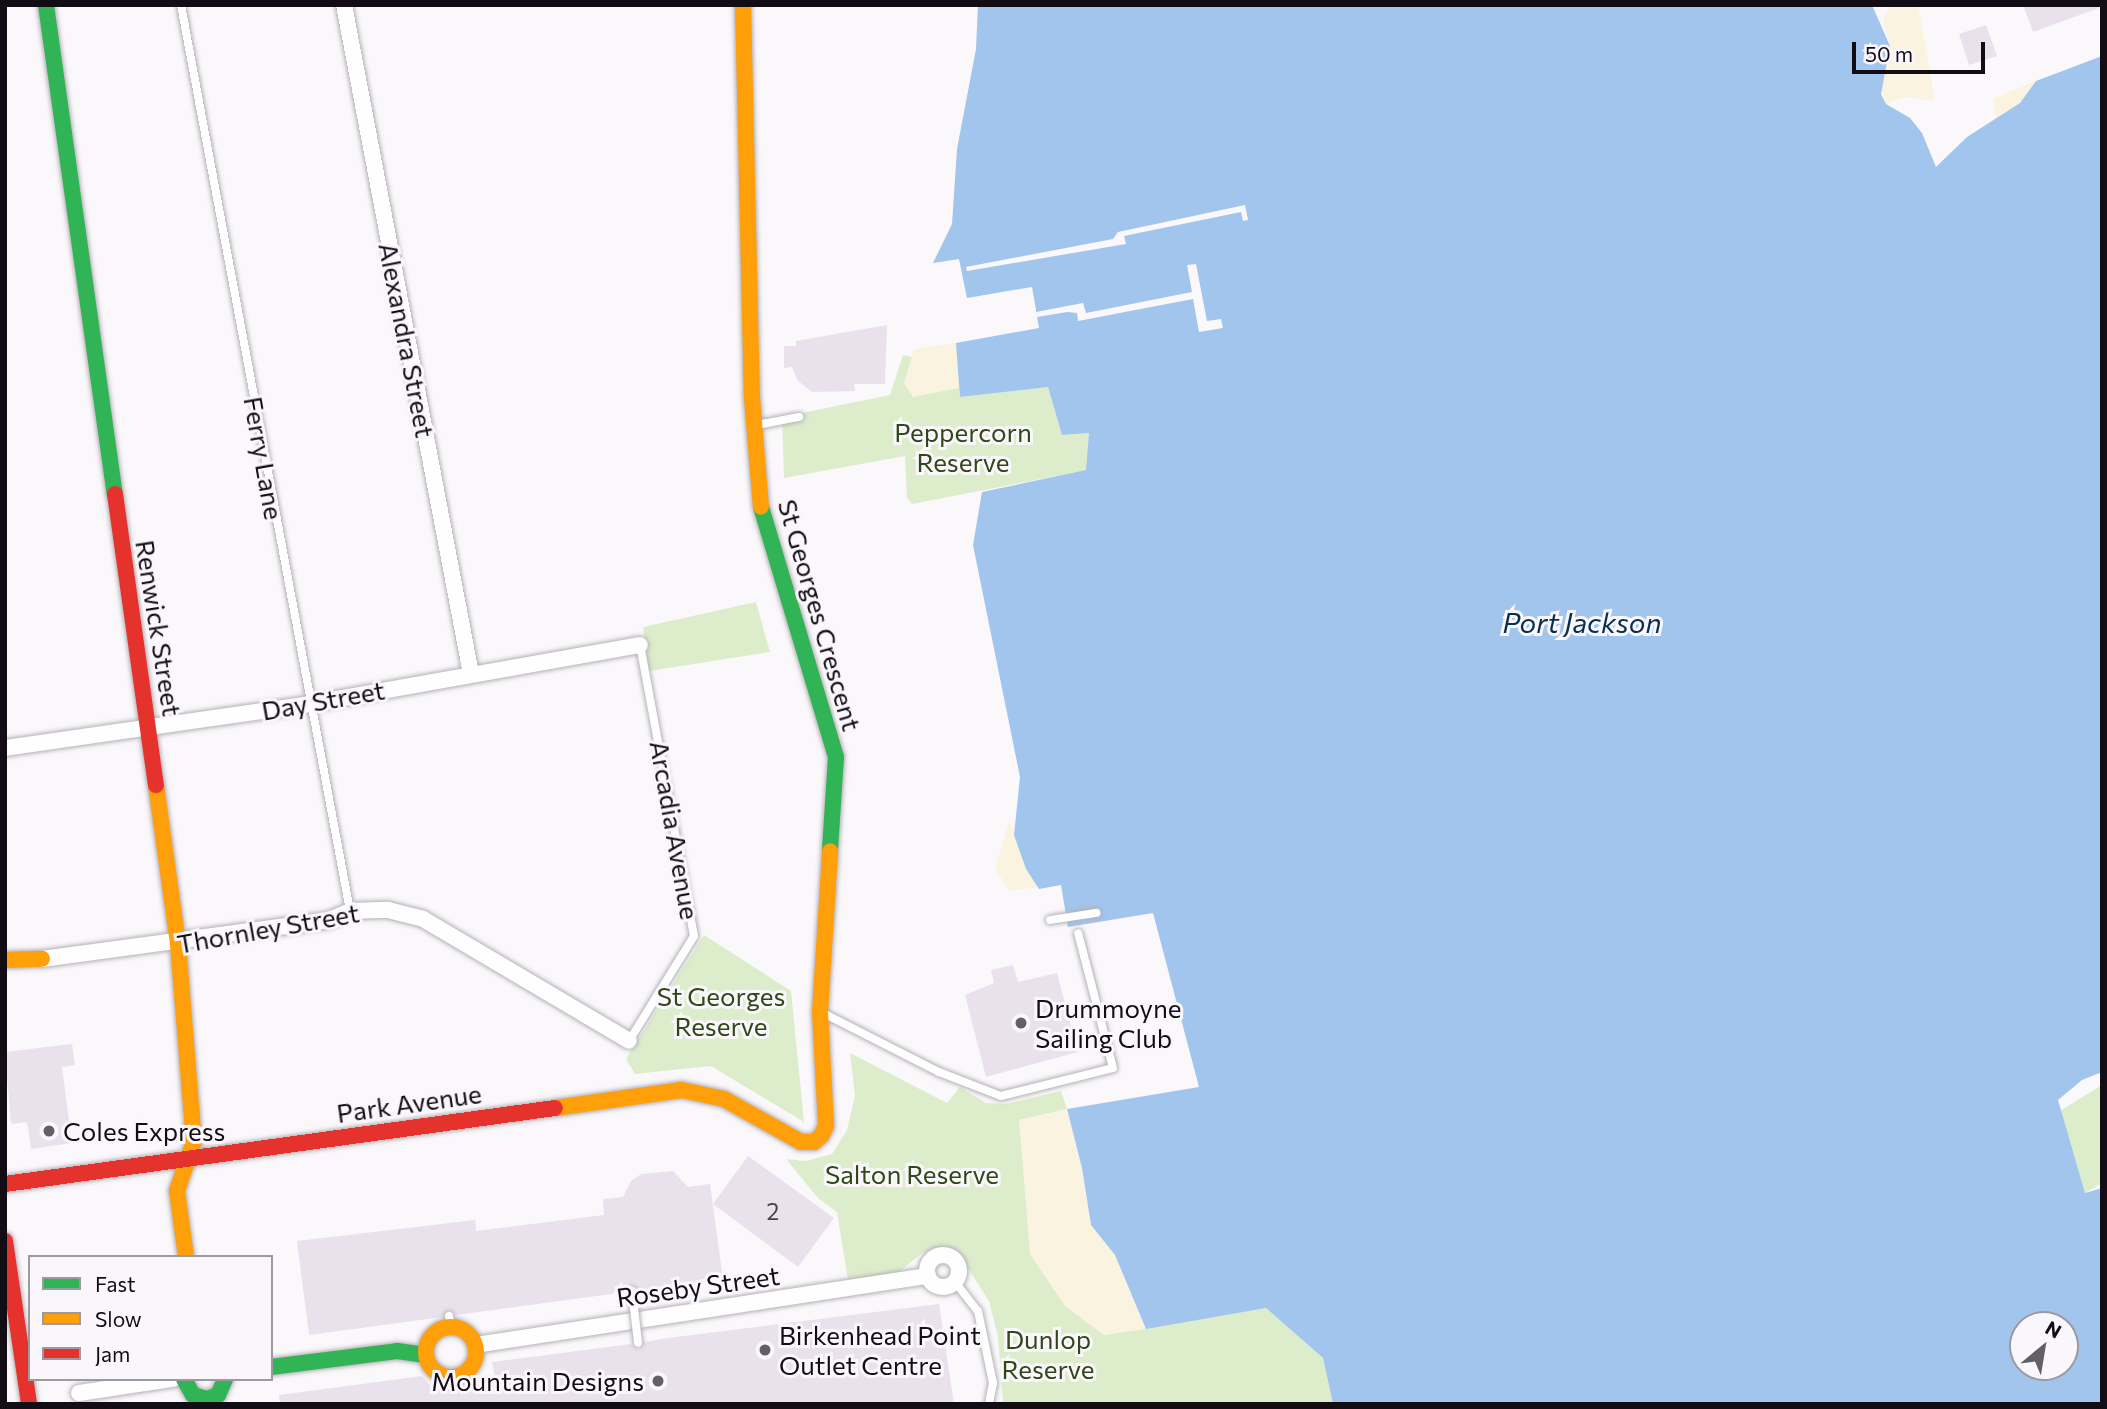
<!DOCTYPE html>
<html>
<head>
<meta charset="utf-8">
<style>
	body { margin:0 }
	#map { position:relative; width:2107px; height:1409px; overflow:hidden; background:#faf8fb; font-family:Commissioner,sans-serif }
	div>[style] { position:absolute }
	.green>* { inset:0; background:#ddedcb }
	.sand>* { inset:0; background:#f9f3e0 }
	.water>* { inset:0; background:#a1c5ec }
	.pier>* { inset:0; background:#faf8fb }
	.building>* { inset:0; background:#e9e2ed }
	.roads { filter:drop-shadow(0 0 2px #b5b1b7) drop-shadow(0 0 2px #b5b1b7) }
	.lane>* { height:8px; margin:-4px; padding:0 4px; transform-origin:4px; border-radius:4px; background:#fefefe }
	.street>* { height:16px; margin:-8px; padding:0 8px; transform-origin:8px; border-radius:8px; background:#fefefe }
	.street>.ring { margin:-8px; padding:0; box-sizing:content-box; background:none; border:16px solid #fefefe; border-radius:50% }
	.fast>* { height:16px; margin:-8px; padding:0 8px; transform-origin:8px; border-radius:8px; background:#30b455 }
	.slow>* { height:16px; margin:-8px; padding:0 8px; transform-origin:8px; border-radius:8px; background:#ff9f0a }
	.slow>.ring { margin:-8px; padding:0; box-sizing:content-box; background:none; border:16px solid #ff9f0a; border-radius:50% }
	.jam>* { height:16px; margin:-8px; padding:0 8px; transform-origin:8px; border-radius:8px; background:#e5322d }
	.bridges { filter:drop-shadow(0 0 2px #b5b1b7) drop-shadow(0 0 2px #b5b1b7) }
	.lane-bridge>* { height:8px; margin:-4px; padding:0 4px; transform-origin:4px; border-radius:4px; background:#fefefe }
	.dots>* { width:19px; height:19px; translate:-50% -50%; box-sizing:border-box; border:4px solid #faf7fc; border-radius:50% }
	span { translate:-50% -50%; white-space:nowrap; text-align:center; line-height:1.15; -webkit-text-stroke:6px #faf7fc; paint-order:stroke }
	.number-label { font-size:23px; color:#49424c }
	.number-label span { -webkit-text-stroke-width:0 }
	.street-label { font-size:26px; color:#120c15 }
	.park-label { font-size:26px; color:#324617 }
	.poi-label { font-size:26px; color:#120c15 }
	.left { translate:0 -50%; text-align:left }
	.right { translate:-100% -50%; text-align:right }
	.water-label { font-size:28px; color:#072e51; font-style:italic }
	.frame { position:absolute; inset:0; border:7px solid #120c15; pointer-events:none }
	.legend { position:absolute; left:28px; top:1255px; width:245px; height:126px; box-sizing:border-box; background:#faf7fc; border:2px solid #9d99a0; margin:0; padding:9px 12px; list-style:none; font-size:21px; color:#120c15 }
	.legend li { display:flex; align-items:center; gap:14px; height:35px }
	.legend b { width:35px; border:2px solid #9d99a0 }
	.north { position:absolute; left:2009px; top:1311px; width:70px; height:70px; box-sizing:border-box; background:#faf7fc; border:2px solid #9d99a0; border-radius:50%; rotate:30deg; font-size:19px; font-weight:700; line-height:28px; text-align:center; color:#120c15 }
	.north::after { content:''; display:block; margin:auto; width:24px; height:32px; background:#635f66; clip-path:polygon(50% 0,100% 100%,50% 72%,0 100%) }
	.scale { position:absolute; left:1852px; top:42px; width:133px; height:32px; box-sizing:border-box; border:4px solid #120c15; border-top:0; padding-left:9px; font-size:21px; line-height:24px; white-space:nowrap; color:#120c15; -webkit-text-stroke:5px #faf7fc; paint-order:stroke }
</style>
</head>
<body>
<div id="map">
	<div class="green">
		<i style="clip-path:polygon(956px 343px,960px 397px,1048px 387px,1062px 435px,1089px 433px,1087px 470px,912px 504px,907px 498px,905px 456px,784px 478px,782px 417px,890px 395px,903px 355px,912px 357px,914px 350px)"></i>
		<i style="clip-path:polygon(756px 602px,770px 652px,649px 671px,643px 627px)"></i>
		<i style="clip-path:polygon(704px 935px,791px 991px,804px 1122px,711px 1066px,635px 1074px,626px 1059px)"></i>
		<i style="clip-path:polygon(850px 1053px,947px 1103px,960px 1087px,986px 1103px,1006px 1104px,1061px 1091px,1067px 1109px,1019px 1120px,1104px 1335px,1266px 1308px,1323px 1358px,1333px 1404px,1003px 1404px,998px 1337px,989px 1301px,957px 1251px,942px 1247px,922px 1253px,899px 1272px,848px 1280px,837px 1212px,818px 1198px,786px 1159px,806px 1161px,832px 1154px,847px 1130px,855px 1096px)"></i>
		<i style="clip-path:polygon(2102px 1085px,2102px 1183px,2085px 1193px,2060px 1111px)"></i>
	</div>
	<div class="sand">
		<i style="clip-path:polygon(1891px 5px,1918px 5px,1935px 101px,1906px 97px,1886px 104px,1881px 88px,1890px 46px,1883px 20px)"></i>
		<i style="clip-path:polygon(2036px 81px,2020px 103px,1996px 119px,1993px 99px)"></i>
		<i style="clip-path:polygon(956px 343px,959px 388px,913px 397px,904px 383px,914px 350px)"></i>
		<i style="clip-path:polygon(1009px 821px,1040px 887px,1009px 891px,995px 868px)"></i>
		<i style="clip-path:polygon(1067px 1109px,1082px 1168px,1091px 1225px,1115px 1255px,1146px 1329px,1104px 1335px,1065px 1306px,1030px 1254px,1019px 1120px)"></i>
	</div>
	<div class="water">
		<i style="clip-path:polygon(evenodd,978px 5px,1872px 5px,1890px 46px,1881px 94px,1886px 104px,1910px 118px,1922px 133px,1936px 167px,1967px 137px,2020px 103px,2036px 81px,2102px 56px,2102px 1072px,2082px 1080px,2058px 1100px,2085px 1193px,2102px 1188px,2102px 1404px,1333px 1404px,1323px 1358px,1266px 1308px,1146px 1329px,1115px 1255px,1091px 1225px,1082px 1168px,1067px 1109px,1199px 1087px,1153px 913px,1068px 927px,1061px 885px,1039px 889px,1026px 869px,1014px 835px,1020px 777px,973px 545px,982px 492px,1086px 470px,1089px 433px,1062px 435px,1048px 387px,960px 397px,956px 343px,1039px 328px,1032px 287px,967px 298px,959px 259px,933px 263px,952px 224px,957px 149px,976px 49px,978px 5px,2023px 1325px,2065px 1325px,2065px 1367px,2023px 1367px,2023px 1325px)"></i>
	</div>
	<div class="pier">
		<i style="clip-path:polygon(1245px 205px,1248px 220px,1243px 221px,1241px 212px,1124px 236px,1126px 244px,967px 271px,966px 267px,1113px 239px,1118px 232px)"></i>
		<i style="clip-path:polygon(1196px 264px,1207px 321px,1221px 319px,1223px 328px,1199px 332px,1193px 299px,1078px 321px,1077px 313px,1067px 312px,1037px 317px,1036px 312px,1083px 303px,1086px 313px,1192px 292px,1187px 265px)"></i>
	</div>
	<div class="building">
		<i style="clip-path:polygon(2023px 5px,2099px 5px,2099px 8px,2033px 32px)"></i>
		<i style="clip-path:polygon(1986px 25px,1997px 56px,1969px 65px,1959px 34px)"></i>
		<i style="clip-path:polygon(887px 325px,885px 384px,854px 384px,855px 391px,812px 392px,798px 381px,792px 367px,784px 368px,784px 346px,796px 346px,796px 341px)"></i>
		<i style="clip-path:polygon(1013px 965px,1018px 982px,1057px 973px,1078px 1052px,986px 1077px,965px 995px,994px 983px,991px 970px)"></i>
		<i style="clip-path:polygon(72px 1044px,75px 1065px,62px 1067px,72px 1143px,31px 1149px,27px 1122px,11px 1124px,5px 1052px)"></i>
		<i style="clip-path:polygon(748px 1156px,834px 1218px,798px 1267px,713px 1204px)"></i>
		<i style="clip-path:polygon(673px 1171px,688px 1187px,710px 1184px,723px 1279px,639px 1290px,631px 1285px,626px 1292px,456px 1315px,449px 1310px,443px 1317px,309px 1335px,297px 1241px,475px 1220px,476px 1231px,604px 1215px,603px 1199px,623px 1197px,631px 1181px,641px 1174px)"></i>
		<i style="clip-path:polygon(939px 1304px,954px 1404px,280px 1404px,279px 1395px,422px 1376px,433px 1389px,450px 1387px,458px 1392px,464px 1385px,496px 1382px,492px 1362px,631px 1344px,639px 1349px,644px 1342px,668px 1338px)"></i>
	</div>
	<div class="roads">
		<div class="lane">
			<i style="left:181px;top:5px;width:922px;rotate:79.43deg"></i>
			<i style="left:757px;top:425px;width:43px;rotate:-10.8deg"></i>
			<i style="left:1050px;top:920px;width:47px;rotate:-8.7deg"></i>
			<i style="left:823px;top:1013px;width:130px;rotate:27deg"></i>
			<i style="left:939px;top:1072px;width:66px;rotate:21.2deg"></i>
			<i style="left:1001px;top:1096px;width:115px;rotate:-14deg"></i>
			<i style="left:1113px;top:1068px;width:139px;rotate:-104.5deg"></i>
			<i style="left:629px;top:1041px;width:123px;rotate:-58.2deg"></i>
			<i style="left:694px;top:936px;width:296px;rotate:-100.5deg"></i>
			<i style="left:955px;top:1282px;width:37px;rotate:52deg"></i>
			<i style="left:978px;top:1311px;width:74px;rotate:78.2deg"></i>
			<i style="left:993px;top:1383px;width:21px;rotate:101deg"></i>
			<i style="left:449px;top:1316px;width:11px;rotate:80deg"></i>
			<i style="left:456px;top:1377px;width:9px;rotate:84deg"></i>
		</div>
		<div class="street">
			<i style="left:344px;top:5px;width:681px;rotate:79.25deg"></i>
			<i style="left:5px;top:748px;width:307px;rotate:-8.2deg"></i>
			<i style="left:309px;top:704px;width:336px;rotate:-10.1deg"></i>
			<i style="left:42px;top:959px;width:290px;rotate:-7.7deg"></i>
			<i style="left:329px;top:920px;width:23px;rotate:-23deg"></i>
			<i style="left:350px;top:911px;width:38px;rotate:-2deg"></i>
			<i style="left:388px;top:910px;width:36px;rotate:14deg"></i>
			<i style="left:423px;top:919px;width:239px;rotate:30.6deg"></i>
			<i class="ring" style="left:927px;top:1255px;width:16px;height:16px"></i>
			<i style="left:476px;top:1345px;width:457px;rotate:-8.7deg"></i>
			<i style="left:79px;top:1393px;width:95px;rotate:-8.5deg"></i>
		</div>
		<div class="fast">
			<i style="left:46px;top:5px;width:494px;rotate:82deg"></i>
			<i style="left:761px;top:507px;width:261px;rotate:73.3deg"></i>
			<i style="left:836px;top:757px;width:94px;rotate:93.7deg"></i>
			<i style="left:271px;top:1367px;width:127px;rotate:-7.2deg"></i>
			<i style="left:397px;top:1351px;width:29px;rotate:8deg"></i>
			<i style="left:184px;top:1379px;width:18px;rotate:61deg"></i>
			<i style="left:193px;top:1395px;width:15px;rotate:16deg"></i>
			<i style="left:207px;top:1399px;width:12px;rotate:-20deg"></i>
			<i style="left:218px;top:1395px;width:17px;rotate:-66deg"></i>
		</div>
		<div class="slow">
			<i style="left:743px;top:5px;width:393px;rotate:88.7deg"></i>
			<i style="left:752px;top:398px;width:109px;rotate:85.3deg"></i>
			<i style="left:156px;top:785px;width:161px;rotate:82.1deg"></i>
			<i style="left:178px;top:944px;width:198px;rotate:85.4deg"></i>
			<i style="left:194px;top:1141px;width:53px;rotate:108.8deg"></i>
			<i style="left:177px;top:1191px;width:67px;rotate:82.2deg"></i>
			<i style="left:5px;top:960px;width:37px;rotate:-2deg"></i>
			<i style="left:555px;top:1108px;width:128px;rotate:-8.1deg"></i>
			<i style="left:682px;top:1090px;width:43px;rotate:12.1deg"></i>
			<i style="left:724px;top:1099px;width:88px;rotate:29.2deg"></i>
			<i style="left:801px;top:1142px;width:13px"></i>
			<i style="left:814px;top:1142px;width:9px;rotate:-41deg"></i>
			<i style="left:821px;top:1136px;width:11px;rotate:-63deg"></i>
			<i style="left:826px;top:1126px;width:114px;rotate:-93deg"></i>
			<i style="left:820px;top:1012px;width:161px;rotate:-86.4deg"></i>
			<i class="ring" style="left:426px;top:1327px;width:34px;height:34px"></i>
		</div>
		<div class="jam">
			<i style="left:115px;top:494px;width:294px;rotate:82deg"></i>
			<i style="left:5px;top:1184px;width:555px;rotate:-7.87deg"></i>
			<i style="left:5px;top:1241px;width:165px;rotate:81.6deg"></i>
		</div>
	</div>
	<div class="bridges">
		<div class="lane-bridge">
			<i style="left:632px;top:1291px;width:52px;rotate:83.4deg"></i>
		</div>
	</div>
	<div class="dots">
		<i style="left:1021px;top:1023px;background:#635f66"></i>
		<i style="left:49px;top:1131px;background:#635f66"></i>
		<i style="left:765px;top:1350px;background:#635f66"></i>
		<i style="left:658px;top:1381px;background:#635f66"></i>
	</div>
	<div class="number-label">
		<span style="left:773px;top:1211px">2</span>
	</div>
	<div class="street-label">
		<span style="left:407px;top:340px;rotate:79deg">Alexandra Street</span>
		<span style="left:264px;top:458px;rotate:80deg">Ferry Lane</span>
		<span style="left:820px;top:615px;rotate:74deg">St Georges Crescent</span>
		<span style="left:159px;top:628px;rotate:81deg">Renwick Street</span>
		<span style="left:323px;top:700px;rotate:-10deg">Day Street</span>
		<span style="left:675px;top:830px;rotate:80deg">Arcadia Avenue</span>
		<span style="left:268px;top:928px;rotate:-10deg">Thornley Street</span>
		<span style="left:409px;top:1103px;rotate:-8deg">Park Avenue</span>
		<span style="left:698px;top:1286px;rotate:-8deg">Roseby Street</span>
	</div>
	<div class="park-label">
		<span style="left:963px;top:447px">Peppercorn<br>Reserve</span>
		<span style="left:721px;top:1011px">St Georges<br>Reserve</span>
		<span style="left:912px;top:1174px">Salton Reserve</span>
		<span style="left:1048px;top:1354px">Dunlop<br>Reserve</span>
	</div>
	<div class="poi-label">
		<span class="left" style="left:1035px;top:1023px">Drummoyne<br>Sailing Club</span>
		<span class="left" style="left:63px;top:1131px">Coles Express</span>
		<span class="left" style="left:779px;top:1350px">Birkenhead Point<br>Outlet Centre</span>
		<span class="right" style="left:644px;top:1381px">Mountain Designs</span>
	</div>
	<div class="water-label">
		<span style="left:1582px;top:622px">Port Jackson</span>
	</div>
	<div class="frame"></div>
	<ul class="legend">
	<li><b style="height:9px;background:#30b455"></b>Fast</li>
	<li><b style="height:9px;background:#ff9f0a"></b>Slow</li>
	<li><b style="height:9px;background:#e5322d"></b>Jam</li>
	</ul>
	<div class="north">N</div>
	<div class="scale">50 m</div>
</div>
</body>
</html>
